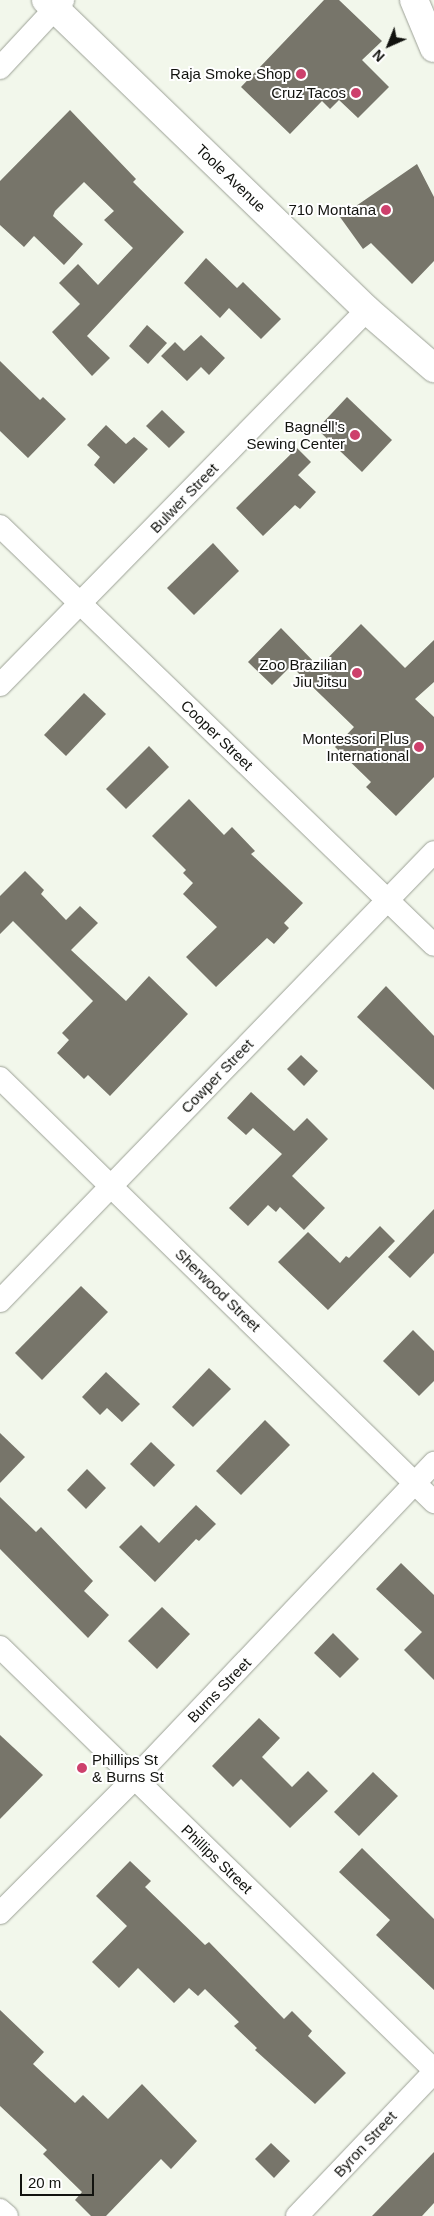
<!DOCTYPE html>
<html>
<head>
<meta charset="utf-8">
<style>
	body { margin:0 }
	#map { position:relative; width:434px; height:2216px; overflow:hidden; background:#f2f7eb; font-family:Helvetica,sans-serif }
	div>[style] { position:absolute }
	.building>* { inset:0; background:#77756a }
	.roads { filter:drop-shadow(0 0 1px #9ca196) drop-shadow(0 0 1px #9ca196) }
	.street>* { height:22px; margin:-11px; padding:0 11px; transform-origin:11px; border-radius:11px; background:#fff }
	.secondary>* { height:28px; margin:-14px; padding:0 14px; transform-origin:14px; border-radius:14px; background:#fff }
	.primary>* { height:28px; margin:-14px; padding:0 14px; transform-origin:14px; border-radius:14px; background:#fff }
	.dots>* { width:14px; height:14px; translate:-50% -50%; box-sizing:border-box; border:2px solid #fff; border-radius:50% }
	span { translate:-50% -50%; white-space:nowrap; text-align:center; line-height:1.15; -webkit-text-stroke:4px #fff; paint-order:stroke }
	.poi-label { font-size:15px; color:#12130f }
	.right { translate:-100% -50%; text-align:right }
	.left { translate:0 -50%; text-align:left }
	.street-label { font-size:15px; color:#12130f }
	.north { position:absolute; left:364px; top:20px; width:50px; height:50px; -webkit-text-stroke:4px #fff; paint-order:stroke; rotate:224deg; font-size:14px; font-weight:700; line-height:20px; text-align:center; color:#12130f }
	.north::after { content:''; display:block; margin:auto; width:18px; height:22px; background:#12130f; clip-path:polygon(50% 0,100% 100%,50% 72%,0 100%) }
	.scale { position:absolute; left:20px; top:2174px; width:74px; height:22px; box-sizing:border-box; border:2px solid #12130f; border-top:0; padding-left:6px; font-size:15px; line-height:18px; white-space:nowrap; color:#12130f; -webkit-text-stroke:4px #fff; paint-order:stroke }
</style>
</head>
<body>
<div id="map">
	<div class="building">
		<i style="clip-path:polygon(324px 0,339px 0,382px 41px,362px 60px,389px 87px,358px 118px,339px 100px,330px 109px,322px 101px,290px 134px,241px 87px)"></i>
		<i style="clip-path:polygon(70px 110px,136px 179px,133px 182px,184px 232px,87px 336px,110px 358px,92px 376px,52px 332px,80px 304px,59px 283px,78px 264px,98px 285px,133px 248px,104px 220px,114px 211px,84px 182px,55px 211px,53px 216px,83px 244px,64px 265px,34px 236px,24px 247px,0 225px,0 181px)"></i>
		<i style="clip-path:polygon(417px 164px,434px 197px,434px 261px,412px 284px,371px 243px,363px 249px,340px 217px)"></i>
		<i style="clip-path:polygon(206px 258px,237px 288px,243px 282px,281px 319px,261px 339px,229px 308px,220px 318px,184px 283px)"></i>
		<i style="clip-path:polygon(147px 325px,167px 343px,148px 364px,129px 346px)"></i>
		<i style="clip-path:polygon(201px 335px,225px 358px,209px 375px,201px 367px,187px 381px,161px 356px,175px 342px,184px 351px)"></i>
		<i style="clip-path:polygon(0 361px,40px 400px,43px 397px,66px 419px,28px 458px,0 431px)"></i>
		<i style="clip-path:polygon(347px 397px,392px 440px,362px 472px,317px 429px)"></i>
		<i style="clip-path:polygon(162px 410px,185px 432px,169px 448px,146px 426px)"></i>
		<i style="clip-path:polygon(106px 425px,126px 444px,134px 437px,148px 449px,114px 484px,94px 465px,100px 457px,87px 445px)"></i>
		<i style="clip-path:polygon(297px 448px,311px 462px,298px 475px,316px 492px,300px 509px,295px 505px,263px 536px,236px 508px)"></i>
		<i style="clip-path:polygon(213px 543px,239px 571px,194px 615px,167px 588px)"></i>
		<i style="clip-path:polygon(361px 624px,405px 668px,434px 640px,434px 682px,415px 699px,434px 717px,434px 777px,396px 816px,366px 787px,371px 782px,335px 747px,354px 727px,291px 666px,272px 685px,248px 662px,281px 628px,319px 667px)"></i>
		<i style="clip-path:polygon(84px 693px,106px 714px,66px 756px,44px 735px)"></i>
		<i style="clip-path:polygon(149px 746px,169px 767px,126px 809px,106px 789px)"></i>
		<i style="clip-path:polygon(189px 799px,224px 835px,232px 827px,255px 851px,251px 854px,303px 903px,284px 923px,289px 928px,274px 944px,267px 938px,216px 987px,186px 957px,217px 927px,183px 894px,193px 883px,183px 873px,186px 870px,152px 836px)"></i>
		<i style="clip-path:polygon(25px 871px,44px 890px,41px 894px,66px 920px,80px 906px,98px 923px,71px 950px,126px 1001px,149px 976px,188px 1014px,110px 1096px,88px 1075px,84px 1079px,57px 1053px,69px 1040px,62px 1033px,93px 1001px,13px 921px,0 934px,0 896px)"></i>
		<i style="clip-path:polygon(386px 986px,434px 1036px,434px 1090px,357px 1017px)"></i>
		<i style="clip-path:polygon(301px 1055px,318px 1071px,304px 1086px,287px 1069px)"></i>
		<i style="clip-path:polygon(251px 1092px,294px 1131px,307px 1118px,328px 1139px,292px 1176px,325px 1208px,304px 1230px,280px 1207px,276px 1212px,268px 1205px,248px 1226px,229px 1208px,282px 1154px,253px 1128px,246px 1135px,227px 1118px)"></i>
		<i style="clip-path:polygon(434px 1209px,434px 1253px,410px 1278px,388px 1257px)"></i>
		<i style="clip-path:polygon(380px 1226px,395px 1241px,328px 1310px,278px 1262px,308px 1232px,340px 1263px,346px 1256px,349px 1258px)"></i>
		<i style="clip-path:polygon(81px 1286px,108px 1312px,42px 1380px,15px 1353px)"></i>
		<i style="clip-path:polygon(413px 1330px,434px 1351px,434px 1381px,419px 1396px,383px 1361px)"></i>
		<i style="clip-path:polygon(209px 1368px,231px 1389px,193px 1427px,172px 1407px)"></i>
		<i style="clip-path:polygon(106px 1372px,140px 1404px,122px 1422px,107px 1408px,100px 1415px,82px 1397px)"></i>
		<i style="clip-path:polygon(265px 1420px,290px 1445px,241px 1495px,216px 1471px)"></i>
		<i style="clip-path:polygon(0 1433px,25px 1457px,0 1483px)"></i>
		<i style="clip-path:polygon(151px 1442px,175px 1465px,154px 1487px,130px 1464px)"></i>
		<i style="clip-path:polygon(87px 1469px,106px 1488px,86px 1509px,67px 1490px)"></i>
		<i style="clip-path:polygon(0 1497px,36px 1532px,41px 1527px,93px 1581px,84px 1591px,109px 1615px,88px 1638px,0 1549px)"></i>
		<i style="clip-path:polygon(196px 1505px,216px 1524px,199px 1541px,196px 1539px,155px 1582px,119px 1547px,141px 1525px,159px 1543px)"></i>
		<i style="clip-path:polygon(401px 1563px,434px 1595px,434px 1680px,404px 1650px,422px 1632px,376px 1589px)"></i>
		<i style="clip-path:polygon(162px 1607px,190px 1634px,157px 1669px,128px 1641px)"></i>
		<i style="clip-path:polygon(333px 1633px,359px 1659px,340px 1678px,314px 1653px)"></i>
		<i style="clip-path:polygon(259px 1718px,280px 1738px,262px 1757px,292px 1787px,308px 1771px,328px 1791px,290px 1828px,241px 1779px,233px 1787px,212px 1766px)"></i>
		<i style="clip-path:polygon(0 1735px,43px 1775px,0 1819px)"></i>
		<i style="clip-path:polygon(373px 1772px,398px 1796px,359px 1836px,334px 1812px)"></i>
		<i style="clip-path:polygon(362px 1848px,434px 1919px,434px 1990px,376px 1935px,390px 1920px,339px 1872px)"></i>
		<i style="clip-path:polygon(130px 1861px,151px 1881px,145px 1887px,205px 1945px,209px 1942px,284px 2019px,292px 2011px,312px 2031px,308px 2036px,346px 2073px,315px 2104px,255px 2050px,257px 2048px,234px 2026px,239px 2022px,205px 1989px,198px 1996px,189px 1988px,174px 2003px,138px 1968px,119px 1988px,92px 1962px,127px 1926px,96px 1896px)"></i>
		<i style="clip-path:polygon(0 2010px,44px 2052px,33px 2064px,75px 2103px,83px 2095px,108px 2119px,142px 2084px,197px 2141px,171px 2169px,161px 2159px,106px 2216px,91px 2216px,75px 2200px,82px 2192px,43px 2154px,47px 2150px,0 2106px)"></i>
		<i style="clip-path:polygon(271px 2143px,290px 2161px,274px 2178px,255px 2159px)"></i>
		<i style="clip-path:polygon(434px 2152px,434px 2203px,422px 2216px,372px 2216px)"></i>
	</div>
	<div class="roads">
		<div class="street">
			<i style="left:0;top:68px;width:93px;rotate:-47.2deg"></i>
			<i style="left:0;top:526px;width:603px;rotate:43.99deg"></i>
			<i style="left:0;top:685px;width:525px;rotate:-45.62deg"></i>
			<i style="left:0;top:1078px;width:607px;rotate:44.33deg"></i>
			<i style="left:0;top:1301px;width:624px;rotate:-45.97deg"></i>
			<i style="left:0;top:1647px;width:606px;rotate:44.26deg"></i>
			<i style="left:0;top:1913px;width:190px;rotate:-45deg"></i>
			<i style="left:134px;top:1779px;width:436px;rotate:-46.5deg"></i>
			<i style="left:0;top:2210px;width:9px;rotate:41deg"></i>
			<i style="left:297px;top:2216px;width:199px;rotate:-46.4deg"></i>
		</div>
		<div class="secondary">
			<i style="left:46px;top:0;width:446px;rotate:44deg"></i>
			<i style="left:367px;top:310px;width:89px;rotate:40.9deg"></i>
		</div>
		<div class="primary">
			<i style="left:414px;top:0;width:52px;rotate:67.4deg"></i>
		</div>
	</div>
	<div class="dots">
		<i style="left:301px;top:74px;background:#cd406c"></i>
		<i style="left:356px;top:93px;background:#cd406c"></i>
		<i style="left:386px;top:210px;background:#cd406c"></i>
		<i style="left:355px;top:435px;background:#cd406c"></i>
		<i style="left:357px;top:673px;background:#cd406c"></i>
		<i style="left:419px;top:747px;background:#cd406c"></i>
		<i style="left:82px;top:1768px;background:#cd406c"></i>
	</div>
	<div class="poi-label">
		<span class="right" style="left:291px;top:74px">Raja Smoke Shop</span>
		<span class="right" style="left:346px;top:93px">Cruz Tacos</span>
		<span class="right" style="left:376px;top:210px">710 Montana</span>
		<span class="right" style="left:345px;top:435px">Bagnell's<br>Sewing Center</span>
		<span class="right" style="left:347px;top:673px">Zoo Brazilian<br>Jiu Jitsu</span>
		<span class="right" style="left:409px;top:747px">Montessori Plus<br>International</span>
		<span class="left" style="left:92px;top:1768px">Phillips St<br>&amp; Burns St</span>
	</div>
	<div class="street-label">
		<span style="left:231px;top:178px;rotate:44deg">Toole Avenue</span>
		<span style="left:184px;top:498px;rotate:-46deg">Bulwer Street</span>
		<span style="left:217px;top:735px;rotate:44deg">Cooper Street</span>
		<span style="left:217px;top:1076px;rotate:-46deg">Cowper Street</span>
		<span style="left:218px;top:1290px;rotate:44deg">Sherwood Street</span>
		<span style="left:219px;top:1690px;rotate:-46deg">Burns Street</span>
		<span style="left:217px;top:1859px;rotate:44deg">Phillips Street</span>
		<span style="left:365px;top:2144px;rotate:-47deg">Byron Street</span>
	</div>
	<div class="north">N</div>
	<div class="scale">20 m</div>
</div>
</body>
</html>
